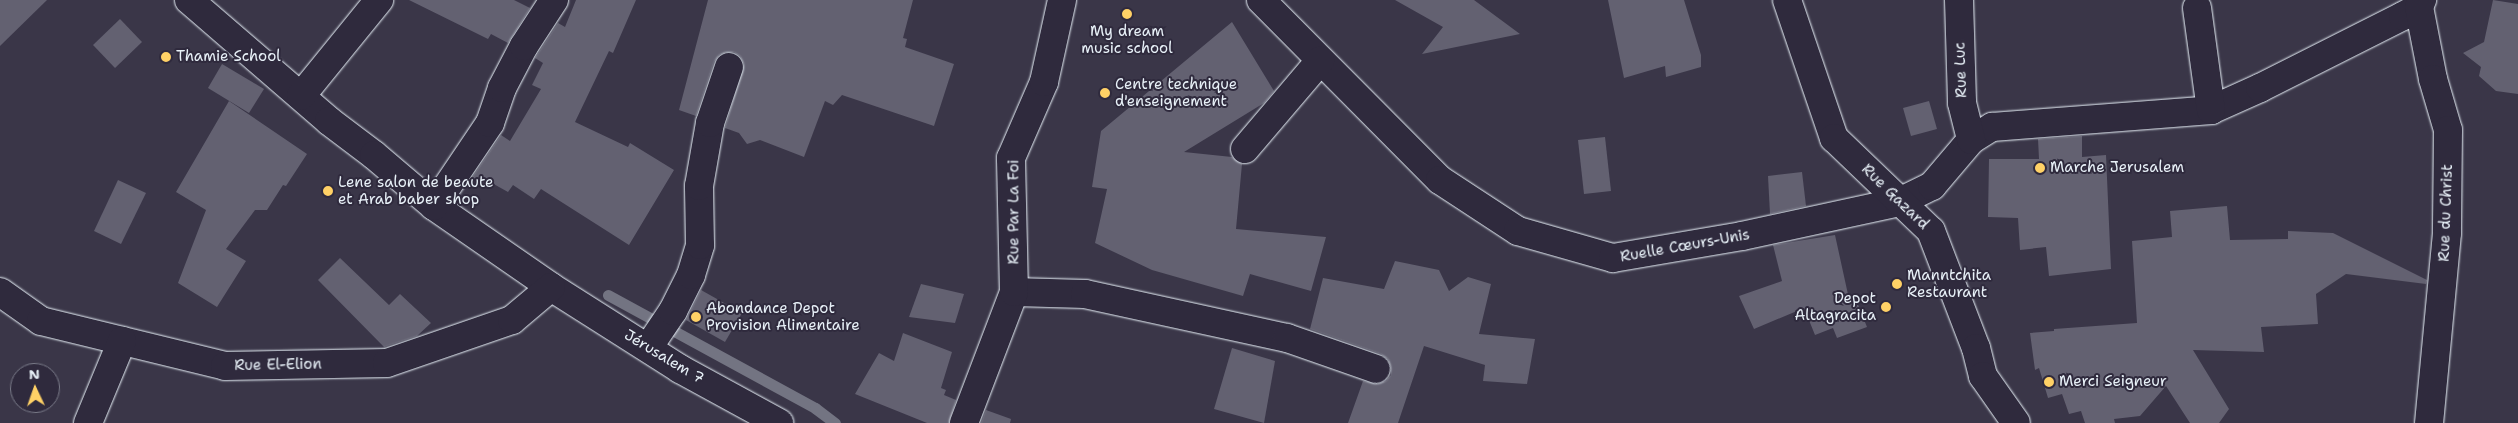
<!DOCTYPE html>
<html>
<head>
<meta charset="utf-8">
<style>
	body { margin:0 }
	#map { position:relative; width:2518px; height:423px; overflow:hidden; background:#3a3648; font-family:"Shantell Sans",sans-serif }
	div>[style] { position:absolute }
	.stream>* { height:11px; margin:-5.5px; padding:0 5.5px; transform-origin:5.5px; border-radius:5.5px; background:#737482 }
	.building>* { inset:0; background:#636171 }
	.roads { filter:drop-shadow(0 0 1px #e8f1f8) drop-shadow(0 0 1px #e8f1f8) }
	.minor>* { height:28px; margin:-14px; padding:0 14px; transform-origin:14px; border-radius:14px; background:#2f2a3d }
	.dots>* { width:14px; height:14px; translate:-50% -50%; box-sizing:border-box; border:2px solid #2f2a3d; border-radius:50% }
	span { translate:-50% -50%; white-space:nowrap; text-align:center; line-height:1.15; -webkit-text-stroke:4px #2f2a3d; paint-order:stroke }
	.poi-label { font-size:15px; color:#e8f1f8 }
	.left { translate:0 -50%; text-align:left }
	.right { translate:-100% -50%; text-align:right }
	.street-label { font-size:15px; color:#e8f1f8 }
	.north { position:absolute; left:10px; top:363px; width:50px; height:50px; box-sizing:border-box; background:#2f2a3d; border:1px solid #797a88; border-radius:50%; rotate:357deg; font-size:14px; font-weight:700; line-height:20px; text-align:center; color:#e8f1f8 }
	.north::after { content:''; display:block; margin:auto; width:18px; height:22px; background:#ffd166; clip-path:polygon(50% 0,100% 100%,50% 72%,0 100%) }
</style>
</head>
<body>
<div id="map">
	<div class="stream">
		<i style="left:608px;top:295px;width:236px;rotate:28.6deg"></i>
		<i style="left:815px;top:408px;width:25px;rotate:37deg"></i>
	</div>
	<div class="building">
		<i style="clip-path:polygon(0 0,47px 0,0 46px)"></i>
		<i style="clip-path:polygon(409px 0,514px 0,530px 8px,508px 43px,491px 34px,488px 39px)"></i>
		<i style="clip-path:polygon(576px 0,636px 0,613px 53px,609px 51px,575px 122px,628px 147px,630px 143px,674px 170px,629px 245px,541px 189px,534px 199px,513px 185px,508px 192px,490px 182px,465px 188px,501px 135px,510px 141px,541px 89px,532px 85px,543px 63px,535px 58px,558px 23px,565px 27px)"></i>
		<i style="clip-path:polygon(708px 0,913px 0,903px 38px,907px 39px,905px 47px,954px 64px,934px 126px,842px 95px,833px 105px,825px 101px,804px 157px,760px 140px,747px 144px,739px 133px,725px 128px,744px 64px,740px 56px,734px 52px,726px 52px,719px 55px,714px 62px,696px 116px,679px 110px)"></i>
		<i style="clip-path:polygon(1395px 0,1474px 0,1520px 34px,1422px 54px,1443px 27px)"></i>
		<i style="clip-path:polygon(1608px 0,1684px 0,1701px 55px,1701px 67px,1666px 77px,1665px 66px,1624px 78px)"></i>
		<i style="clip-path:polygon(2493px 0,2518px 4px,2518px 94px,2496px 91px,2479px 76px,2481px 67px,2463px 53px,2484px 42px)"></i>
		<i style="clip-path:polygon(120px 19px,142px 42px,115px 68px,93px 45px)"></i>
		<i style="clip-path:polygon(1232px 22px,1274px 91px,1264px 103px,1184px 152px,1232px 157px,1242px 164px,1236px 229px,1326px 237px,1311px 291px,1250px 274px,1243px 296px,1152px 270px,1095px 243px,1107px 189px,1092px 187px,1101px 131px)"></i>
		<i style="clip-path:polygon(222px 64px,264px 89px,249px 113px,208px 88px)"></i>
		<i style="clip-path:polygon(229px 101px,307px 154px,286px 186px,283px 185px,267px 210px,255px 210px,226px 249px,246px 261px,217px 307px,178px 283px,206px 210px,176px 192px)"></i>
		<i style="clip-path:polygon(1929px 101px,1937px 129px,1911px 136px,1903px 108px)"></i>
		<i style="clip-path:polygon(2082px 136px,2082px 157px,2106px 155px,2111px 269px,2049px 276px,2046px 247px,2020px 250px,2018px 218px,1988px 217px,1989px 159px,2039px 159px,2038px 139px)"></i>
		<i style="clip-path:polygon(1605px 137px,1611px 191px,1584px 194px,1578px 140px)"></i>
		<i style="clip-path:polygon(1802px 172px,1806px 206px,1770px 214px,1768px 176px)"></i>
		<i style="clip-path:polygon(118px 180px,146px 193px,121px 244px,94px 231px)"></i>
		<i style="clip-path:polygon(2227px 206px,2230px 240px,2288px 239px,2288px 231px,2333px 233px,2427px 280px,2426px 284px,2346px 274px,2316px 294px,2318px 324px,2261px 327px,2264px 352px,2193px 350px,2229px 409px,2219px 423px,2190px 423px,2166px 386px,2140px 416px,2114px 419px,2115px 423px,2085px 423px,2081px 411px,2069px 414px,2062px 394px,2048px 398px,2039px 368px,2035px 370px,2030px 333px,2054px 331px,2054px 329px,2137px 323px,2132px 241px,2172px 237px,2170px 211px)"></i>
		<i style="clip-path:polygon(1835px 235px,1849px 299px,1855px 297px,1867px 327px,1837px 338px,1833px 328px,1815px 335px,1804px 308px,1754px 329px,1739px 296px,1782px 281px,1773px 245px)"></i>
		<i style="clip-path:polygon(340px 258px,389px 305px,400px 294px,431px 323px,417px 336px,384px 347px,318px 280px)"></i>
		<i style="clip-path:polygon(1395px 261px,1439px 270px,1449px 291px,1468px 277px,1491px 284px,1479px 334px,1535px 339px,1527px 384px,1483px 381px,1485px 365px,1424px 346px,1398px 423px,1348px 423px,1363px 381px,1378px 384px,1386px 381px,1391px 375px,1391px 367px,1388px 359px,1381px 354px,1310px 329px,1323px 278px,1384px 289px)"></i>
		<i style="clip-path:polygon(921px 284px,964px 294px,955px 323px,909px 317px)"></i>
		<i style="clip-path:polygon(701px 290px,742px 313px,725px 342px,686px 320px)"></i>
		<i style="clip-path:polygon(903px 333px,952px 352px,941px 388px,946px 390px,944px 395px,956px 400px,949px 423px,927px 423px,855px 394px,879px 353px,894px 361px)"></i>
		<i style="clip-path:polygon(1232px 348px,1275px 361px,1264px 423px,1214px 409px)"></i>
		<i style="clip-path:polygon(986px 410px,1011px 419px,1010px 423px,981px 423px)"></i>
	</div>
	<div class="roads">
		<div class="minor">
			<i style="left:189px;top:0;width:185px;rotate:40.8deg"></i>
			<i style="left:329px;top:121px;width:56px;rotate:37.1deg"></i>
			<i style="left:374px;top:155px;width:79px;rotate:40.4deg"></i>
			<i style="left:434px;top:206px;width:142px;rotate:34.7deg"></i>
			<i style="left:551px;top:287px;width:153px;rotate:32.4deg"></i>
			<i style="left:680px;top:369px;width:113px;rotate:28.6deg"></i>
			<i style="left:1261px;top:0;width:254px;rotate:45.2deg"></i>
			<i style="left:1440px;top:180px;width:93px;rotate:33.2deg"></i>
			<i style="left:1518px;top:231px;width:99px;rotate:15.9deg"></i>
			<i style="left:1613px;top:258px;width:131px;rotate:-9.7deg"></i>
			<i style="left:1742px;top:236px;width:161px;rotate:-12.2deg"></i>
			<i style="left:1899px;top:202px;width:37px;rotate:-26deg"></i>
			<i style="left:1932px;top:186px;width:60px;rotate:-49.7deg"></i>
			<i style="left:1971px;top:140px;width:25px;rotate:-32deg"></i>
			<i style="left:1992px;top:127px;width:220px;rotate:-4.4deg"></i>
			<i style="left:2211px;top:110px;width:54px;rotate:-24.2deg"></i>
			<i style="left:2260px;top:88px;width:160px;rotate:-26.7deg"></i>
			<i style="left:2403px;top:16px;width:18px;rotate:-29deg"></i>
			<i style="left:2419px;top:7px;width:8px;rotate:-67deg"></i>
			<i style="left:1787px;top:0;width:146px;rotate:71.2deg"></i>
			<i style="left:1834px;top:138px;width:134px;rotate:43.8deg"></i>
			<i style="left:1931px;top:231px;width:125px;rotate:69deg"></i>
			<i style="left:1976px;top:348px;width:29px;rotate:76deg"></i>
			<i style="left:1983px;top:376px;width:57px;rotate:54.9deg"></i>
			<i style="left:1959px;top:0;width:103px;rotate:88.3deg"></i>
			<i style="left:1962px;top:103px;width:38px;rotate:76deg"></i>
			<i style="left:2419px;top:7px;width:73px;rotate:79deg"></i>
			<i style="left:2433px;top:79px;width:53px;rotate:73.6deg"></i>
			<i style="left:2448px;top:130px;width:103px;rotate:90.6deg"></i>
			<i style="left:2447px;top:233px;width:191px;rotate:95.4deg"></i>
			<i style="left:2197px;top:8px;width:103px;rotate:82.2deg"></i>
			<i style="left:301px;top:96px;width:124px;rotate:-50.9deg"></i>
			<i style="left:1245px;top:149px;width:116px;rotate:-49.6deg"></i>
			<i style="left:434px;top:206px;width:100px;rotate:-56deg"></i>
			<i style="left:490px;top:123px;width:37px;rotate:-71deg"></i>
			<i style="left:502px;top:88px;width:47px;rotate:-62.4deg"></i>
			<i style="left:524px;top:46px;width:55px;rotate:-56.9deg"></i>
			<i style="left:0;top:292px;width:50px;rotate:35.3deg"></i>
			<i style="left:41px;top:321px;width:189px;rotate:13.7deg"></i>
			<i style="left:225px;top:366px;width:162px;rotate:-1.1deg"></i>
			<i style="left:387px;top:363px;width:132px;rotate:-19deg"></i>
			<i style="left:512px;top:320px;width:51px;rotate:-40.2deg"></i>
			<i style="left:1014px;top:292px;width:71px;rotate:1.6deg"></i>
			<i style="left:1085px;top:294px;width:207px;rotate:12.3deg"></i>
			<i style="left:1287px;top:338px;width:94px;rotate:19.2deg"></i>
			<i style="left:648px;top:348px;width:45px;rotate:-56deg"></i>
			<i style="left:673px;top:311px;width:40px;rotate:-63.4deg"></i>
			<i style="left:691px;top:275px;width:31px;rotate:-73deg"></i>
			<i style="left:700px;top:245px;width:59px;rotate:-91deg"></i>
			<i style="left:699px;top:186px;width:64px;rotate:-80.1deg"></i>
			<i style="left:710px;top:123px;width:59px;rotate:-71.3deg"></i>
			<i style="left:88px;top:423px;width:89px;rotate:-67.5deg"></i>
			<i style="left:964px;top:423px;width:140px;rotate:-69.1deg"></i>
			<i style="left:1014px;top:292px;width:134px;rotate:-91.3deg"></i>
			<i style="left:1011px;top:158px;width:83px;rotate:-66.5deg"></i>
			<i style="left:1044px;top:82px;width:84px;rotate:-77.6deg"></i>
		</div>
	</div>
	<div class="dots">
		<i style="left:1127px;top:14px;background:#ffd166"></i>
		<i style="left:166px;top:57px;background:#ffd166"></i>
		<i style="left:1105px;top:93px;background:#ffd166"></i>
		<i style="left:2040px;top:168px;background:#ffd166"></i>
		<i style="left:328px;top:191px;background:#ffd166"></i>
		<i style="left:1897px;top:284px;background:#ffd166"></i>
		<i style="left:1886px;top:307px;background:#ffd166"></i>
		<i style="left:696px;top:317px;background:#ffd166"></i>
		<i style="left:2049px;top:382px;background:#ffd166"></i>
	</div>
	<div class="poi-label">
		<span style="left:1127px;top:40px">My dream<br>music school</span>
		<span class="left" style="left:176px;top:57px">Thamie School</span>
		<span class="left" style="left:1115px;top:93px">Centre technique<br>d'enseignement</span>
		<span class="left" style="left:2050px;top:168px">Marche Jerusalem</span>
		<span class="left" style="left:338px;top:191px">Lene salon de beaute<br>et Arab baber shop</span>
		<span class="left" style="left:1907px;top:284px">Manntchita<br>Restaurant</span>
		<span class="right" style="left:1876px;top:307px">Depot<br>Altagracita</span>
		<span class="left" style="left:706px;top:317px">Abondance Depot<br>Provision Alimentaire</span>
		<span class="left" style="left:2059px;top:382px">Merci Seigneur</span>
	</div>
	<div class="street-label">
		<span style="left:1961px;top:70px;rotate:-92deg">Rue Luc</span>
		<span style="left:1895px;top:197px;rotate:44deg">Rue Gazard</span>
		<span style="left:1014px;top:212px;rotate:-90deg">Rue Par La Foi</span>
		<span style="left:2446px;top:213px;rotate:-88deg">Rue du Christ</span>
		<span style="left:1685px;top:246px;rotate:-10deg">Ruelle Cœurs-Unis</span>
		<span style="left:664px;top:357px;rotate:31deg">Jérusalem 7</span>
		<span style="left:278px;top:365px;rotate:-1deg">Rue El-Elion</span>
	</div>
	<div class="north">N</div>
</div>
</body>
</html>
